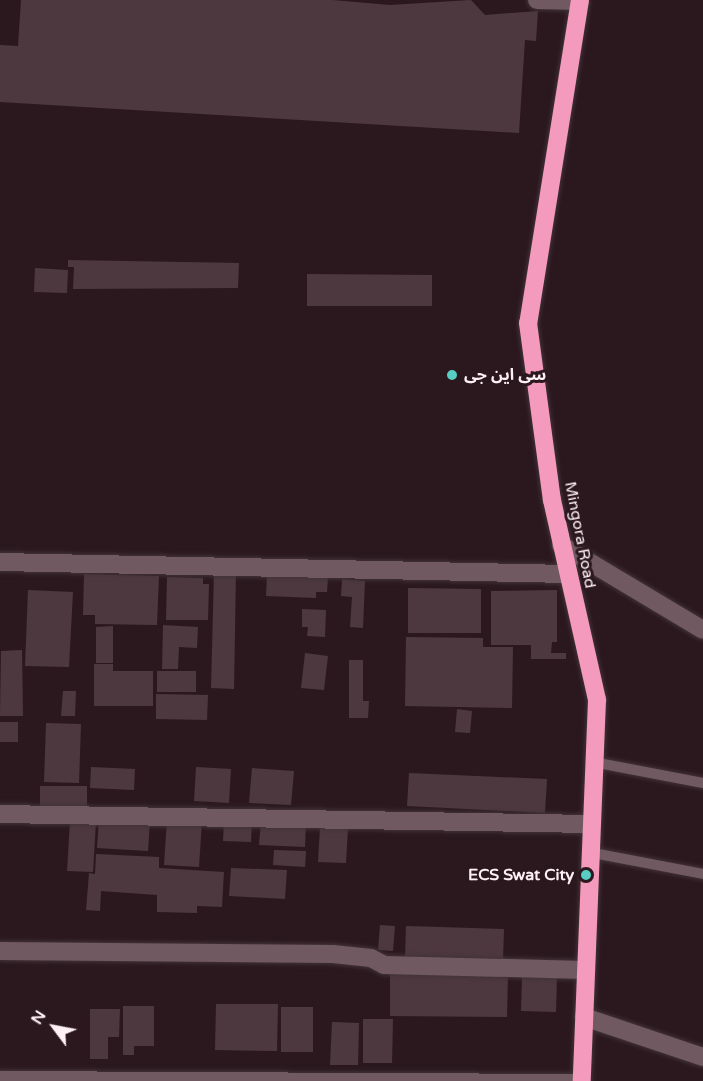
<!DOCTYPE html>
<html>
<head>
<meta charset="utf-8">
<style>
	body { margin:0 }
	#map { position:relative; width:703px; height:1081px; overflow:hidden; background:#2b181f; font-family:"Varela Round","Noto Sans Arabic",sans-serif }
	div>[style] { position:absolute }
	.building>* { inset:0; background:#4e3840 }
	.roads { filter:drop-shadow(0 0 2px #423338) drop-shadow(0 0 2px #423338) }
	.lane>* { height:10px; margin:-5px; padding:0 5px; transform-origin:5px; border-radius:5px; background:#705961 }
	.street>* { height:18px; margin:-9px; padding:0 9px; transform-origin:9px; border-radius:9px; background:#705961 }
	.highway>* { height:18px; margin:-9px; padding:0 9px; transform-origin:9px; border-radius:9px; background:#f49abc }
	.dots>* { width:16px; height:16px; translate:-50% -50%; box-sizing:border-box; border:3px solid #2b181f; border-radius:50% }
	span { translate:-50% -50%; white-space:nowrap; text-align:center; line-height:1.15; -webkit-text-stroke:6px #2b181f; paint-order:stroke }
	.poi-label { font-size:16px; color:#fef0f4; font-weight:700 }
	.left { translate:0 -50%; text-align:left }
	.right { translate:-100% -50%; text-align:right }
	.street-label { font-size:16px; color:#fef0f4 }
	.north { position:absolute; left:24px; top:997px; width:60px; height:60px; -webkit-text-stroke:4px #2b181f; paint-order:stroke; rotate:302deg; font-size:16px; font-weight:700; line-height:24px; text-align:center; color:#fef0f4 }
	.north::after { content:''; display:block; margin:auto; width:21px; height:27px; background:#fef0f4; clip-path:polygon(50% 0,100% 100%,50% 72%,0 100%) }
</style>
</head>
<body>
<div id="map">
	<div class="building">
		<i style="clip-path:polygon(21px 0,332px 0,390px 5px,471px 0,485px 15px,538px 11px,536px 41px,525px 40px,519px 133px,0 102px,0 45px,18px 46px)"></i>
		<i style="clip-path:polygon(68px 260px,239px 263px,238px 288px,73px 289px,74px 267px,68px 267px)"></i>
		<i style="clip-path:polygon(35px 268px,68px 270px,67px 293px,34px 292px)"></i>
		<i style="clip-path:polygon(307px 274px,432px 275px,432px 306px,307px 306px)"></i>
		<i style="clip-path:polygon(214px 571px,236px 571px,234px 689px,211px 688px)"></i>
		<i style="clip-path:polygon(84px 574px,159px 576px,157px 625px,95px 624px,95px 615px,83px 615px)"></i>
		<i style="clip-path:polygon(267px 575px,328px 578px,327px 592px,316px 592px,316px 598px,266px 596px)"></i>
		<i style="clip-path:polygon(167px 577px,203px 578px,203px 584px,209px 584px,208px 620px,166px 620px)"></i>
		<i style="clip-path:polygon(342px 579px,365px 581px,363px 628px,350px 627px,352px 597px,341px 596px)"></i>
		<i style="clip-path:polygon(408px 588px,481px 589px,481px 633px,408px 633px)"></i>
		<i style="clip-path:polygon(28px 590px,73px 592px,69px 667px,25px 666px)"></i>
		<i style="clip-path:polygon(557px 590px,557px 642px,552px 642px,551px 653px,566px 653px,566px 659px,531px 659px,531px 645px,491px 645px,491px 591px)"></i>
		<i style="clip-path:polygon(302px 609px,326px 610px,325px 637px,307px 636px,308px 627px,302px 627px)"></i>
		<i style="clip-path:polygon(163px 625px,198px 627px,197px 648px,179px 647px,178px 669px,162px 669px)"></i>
		<i style="clip-path:polygon(113px 626px,113px 663px,96px 663px,96px 627px)"></i>
		<i style="clip-path:polygon(406px 637px,483px 638px,483px 647px,513px 647px,512px 708px,405px 706px)"></i>
		<i style="clip-path:polygon(22px 650px,23px 716px,0 716px,1px 651px)"></i>
		<i style="clip-path:polygon(305px 653px,328px 656px,324px 690px,301px 688px)"></i>
		<i style="clip-path:polygon(349px 660px,363px 660px,363px 701px,369px 701px,368px 718px,349px 718px)"></i>
		<i style="clip-path:polygon(94px 664px,113px 664px,113px 671px,153px 671px,153px 706px,94px 706px)"></i>
		<i style="clip-path:polygon(157px 671px,196px 671px,196px 692px,157px 692px)"></i>
		<i style="clip-path:polygon(63px 691px,76px 691px,75px 716px,61px 716px)"></i>
		<i style="clip-path:polygon(156px 694px,208px 695px,207px 720px,156px 719px)"></i>
		<i style="clip-path:polygon(457px 709px,472px 711px,470px 733px,455px 732px)"></i>
		<i style="clip-path:polygon(0 722px,18px 722px,18px 742px,0 742px)"></i>
		<i style="clip-path:polygon(46px 723px,81px 724px,79px 783px,44px 782px)"></i>
		<i style="clip-path:polygon(91px 767px,135px 769px,134px 790px,90px 788px)"></i>
		<i style="clip-path:polygon(196px 767px,231px 769px,229px 803px,194px 801px)"></i>
		<i style="clip-path:polygon(252px 768px,294px 771px,291px 805px,249px 803px)"></i>
		<i style="clip-path:polygon(409px 773px,547px 779px,545px 813px,407px 806px)"></i>
		<i style="clip-path:polygon(40px 786px,87px 786px,87px 808px,40px 807px)"></i>
		<i style="clip-path:polygon(99px 819px,150px 821px,148px 851px,97px 848px)"></i>
		<i style="clip-path:polygon(167px 819px,202px 821px,199px 867px,164px 865px)"></i>
		<i style="clip-path:polygon(224px 820px,252px 821px,251px 842px,223px 841px)"></i>
		<i style="clip-path:polygon(70px 821px,96px 822px,93px 872px,67px 871px)"></i>
		<i style="clip-path:polygon(261px 821px,306px 823px,305px 847px,259px 845px)"></i>
		<i style="clip-path:polygon(320px 827px,348px 827px,346px 863px,318px 862px)"></i>
		<i style="clip-path:polygon(274px 850px,306px 851px,305px 867px,273px 865px)"></i>
		<i style="clip-path:polygon(96px 854px,159px 857px,159px 868px,224px 872px,222px 907px,197px 906px,197px 913px,157px 912px,157px 895px,101px 891px,100px 911px,86px 910px,89px 873px,95px 874px)"></i>
		<i style="clip-path:polygon(231px 868px,287px 870px,285px 899px,229px 896px)"></i>
		<i style="clip-path:polygon(380px 925px,395px 926px,393px 951px,378px 950px)"></i>
		<i style="clip-path:polygon(406px 926px,504px 929px,503px 960px,405px 957px)"></i>
		<i style="clip-path:polygon(390px 972px,508px 973px,507px 1017px,390px 1016px)"></i>
		<i style="clip-path:polygon(522px 975px,557px 975px,556px 1012px,521px 1011px)"></i>
		<i style="clip-path:polygon(216px 1004px,278px 1004px,277px 1051px,215px 1050px)"></i>
		<i style="clip-path:polygon(123px 1006px,154px 1006px,154px 1046px,134px 1046px,134px 1055px,123px 1055px)"></i>
		<i style="clip-path:polygon(281px 1007px,313px 1007px,313px 1052px,281px 1052px)"></i>
		<i style="clip-path:polygon(90px 1009px,120px 1009px,119px 1037px,108px 1037px,108px 1059px,90px 1059px)"></i>
		<i style="clip-path:polygon(363px 1019px,393px 1019px,392px 1063px,363px 1063px)"></i>
		<i style="clip-path:polygon(332px 1022px,359px 1023px,358px 1065px,330px 1065px)"></i>
	</div>
	<div class="roads">
		<div class="lane">
			<i style="left:593px;top:762px;width:112px;rotate:10.8deg"></i>
			<i style="left:588px;top:852px;width:117px;rotate:10.8deg"></i>
			<i style="left:0;top:1076px;width:582px;rotate:0.3deg"></i>
		</div>
		<div class="street">
			<i style="left:537px;top:0;width:43px;rotate:1.3deg"></i>
			<i style="left:561px;top:545px;width:165px;rotate:30.9deg"></i>
			<i style="left:0;top:562px;width:567px;rotate:1.21deg"></i>
			<i style="left:0;top:814px;width:589px;rotate:0.97deg"></i>
			<i style="left:0;top:951px;width:333px;rotate:0.5deg"></i>
			<i style="left:333px;top:954px;width:38px;rotate:6deg"></i>
			<i style="left:371px;top:958px;width:15px;rotate:28deg"></i>
			<i style="left:384px;top:965px;width:201px;rotate:1.4deg"></i>
			<i style="left:584px;top:1017px;width:126px;rotate:18.6deg"></i>
		</div>
		<div class="highway">
			<i style="left:580px;top:0;width:327px;rotate:99.1deg"></i>
			<i style="left:528px;top:323px;width:179px;rotate:82.3deg"></i>
			<i style="left:552px;top:500px;width:205px;rotate:77.3deg"></i>
			<i style="left:597px;top:700px;width:381px;rotate:92.3deg"></i>
		</div>
	</div>
	<div class="dots">
		<i style="left:452px;top:375px;background:#57cec1"></i>
		<i style="left:586px;top:875px;background:#57cec1"></i>
	</div>
	<div class="poi-label">
		<span class="left" style="left:464px;top:375px">سی این جی</span>
		<span class="right" style="left:574px;top:875px">ECS Swat City</span>
	</div>
	<div class="street-label">
		<span style="left:580px;top:535px;rotate:79deg">Mingora Road</span>
	</div>
	<div class="north">N</div>
</div>
</body>
</html>
